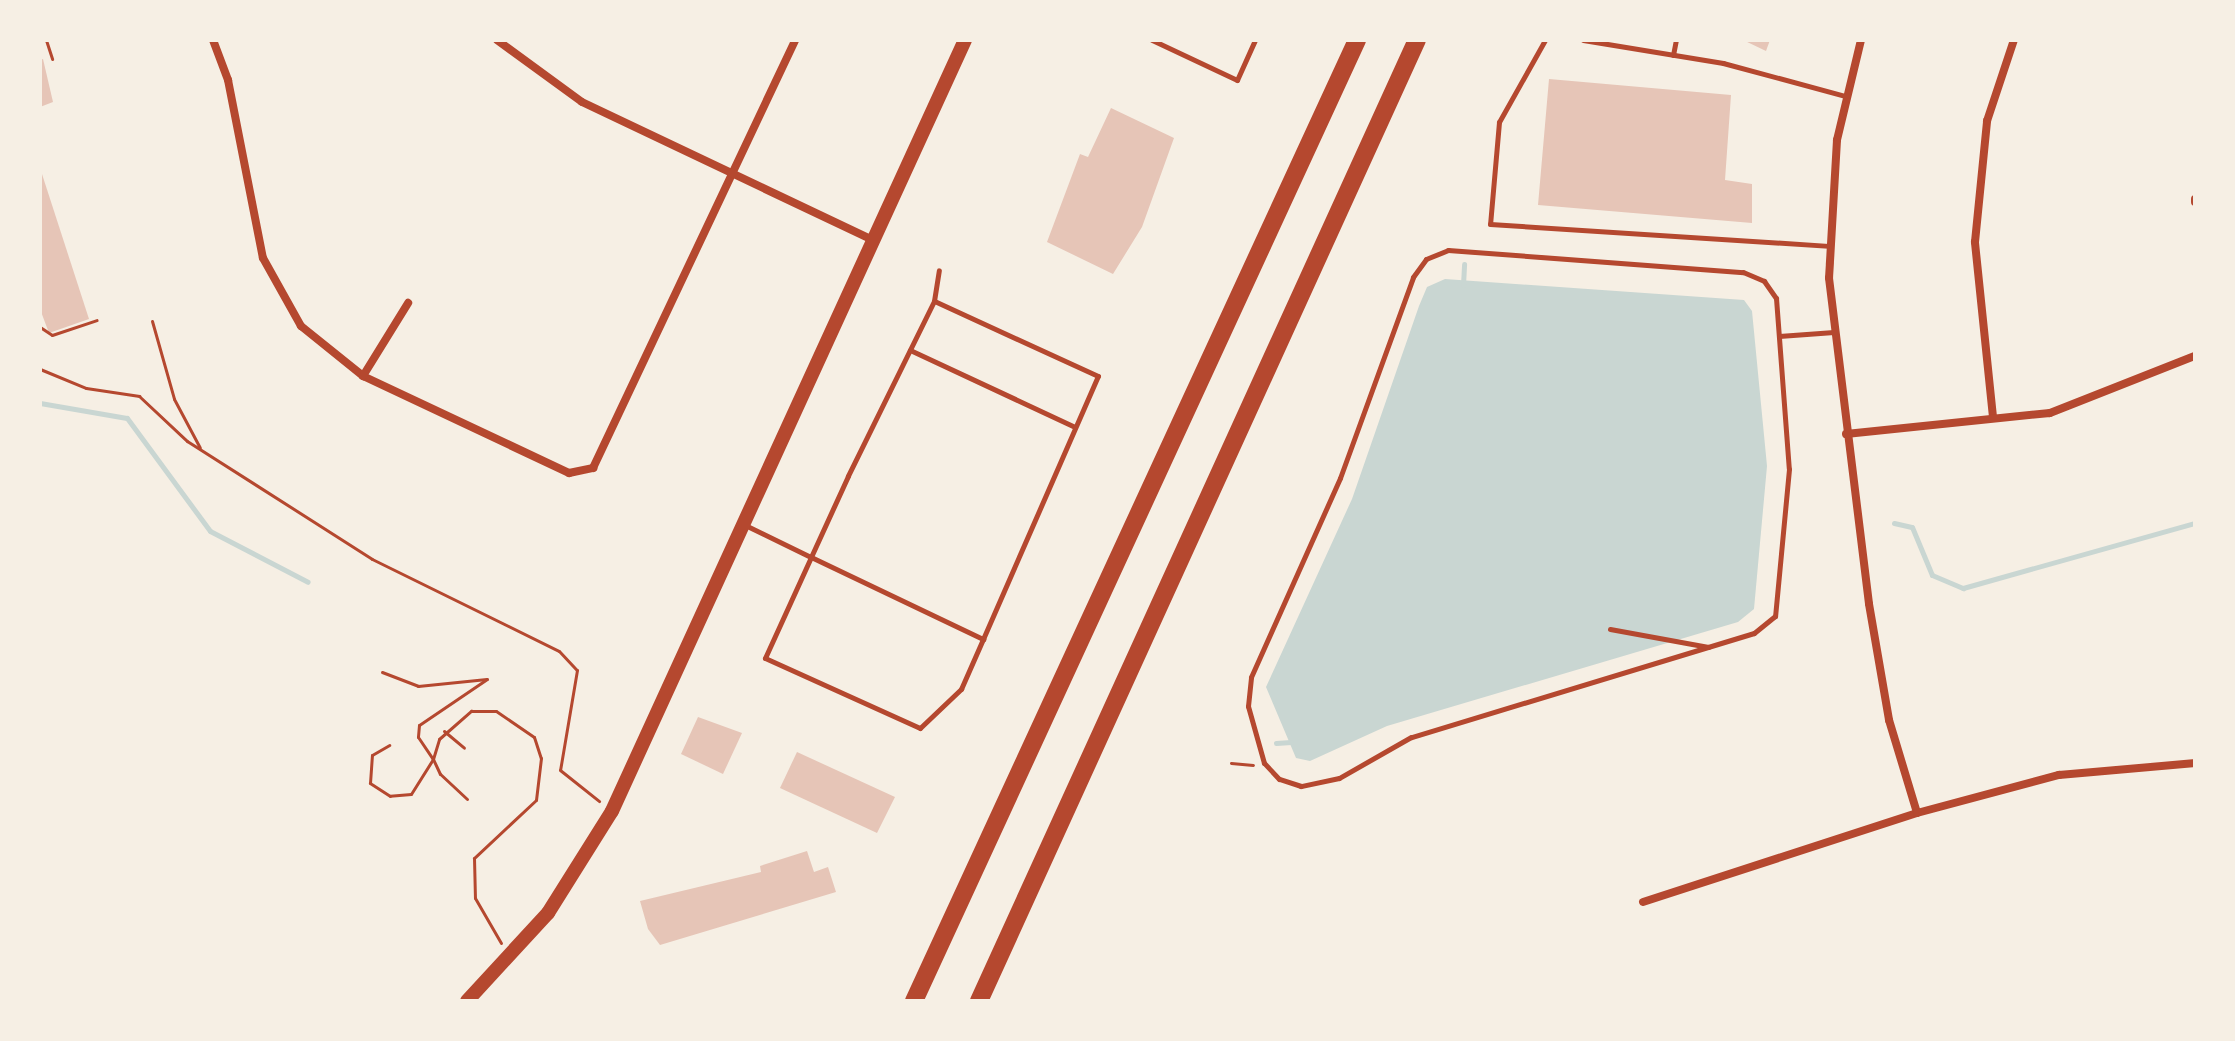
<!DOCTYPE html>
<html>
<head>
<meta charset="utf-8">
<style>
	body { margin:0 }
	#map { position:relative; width:2235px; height:1041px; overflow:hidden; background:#f6efe4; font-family:Poppins,sans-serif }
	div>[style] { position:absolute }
	.water>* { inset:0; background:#c9d6d2 }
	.stream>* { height:5px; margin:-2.5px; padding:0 2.5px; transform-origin:2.5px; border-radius:2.5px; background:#c9d6d2 }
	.building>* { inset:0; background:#e6c5b7 }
	.path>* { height:3px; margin:-1.5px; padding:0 1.5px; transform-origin:1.5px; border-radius:1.5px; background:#b5482f }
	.service>* { height:5px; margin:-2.5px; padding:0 2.5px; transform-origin:2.5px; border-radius:2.5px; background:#b5482f }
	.minor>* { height:8px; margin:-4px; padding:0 4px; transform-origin:4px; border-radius:4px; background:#b5482f }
	.secondary>* { height:14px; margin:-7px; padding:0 7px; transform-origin:7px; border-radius:7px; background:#b5482f }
	.motorway>* { height:18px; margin:-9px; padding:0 9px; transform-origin:9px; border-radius:9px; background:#b5482f }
	span { translate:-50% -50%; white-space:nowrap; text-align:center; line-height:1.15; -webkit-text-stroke:8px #f6efe4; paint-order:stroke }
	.frame { position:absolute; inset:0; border:42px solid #f6efe4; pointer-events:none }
</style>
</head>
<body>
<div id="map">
	<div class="water">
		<i style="clip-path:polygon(1445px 279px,1744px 300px,1752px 311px,1767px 466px,1754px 609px,1738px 622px,1387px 726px,1310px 761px,1296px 758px,1266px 687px,1352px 499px,1419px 306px,1427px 287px)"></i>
	</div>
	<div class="stream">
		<i style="left:1463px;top:285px;width:21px;rotate:-87deg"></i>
		<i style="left:40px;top:403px;width:88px;rotate:9.8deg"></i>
		<i style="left:127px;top:418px;width:140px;rotate:53.7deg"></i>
		<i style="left:210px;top:531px;width:110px;rotate:27.5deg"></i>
		<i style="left:1894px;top:523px;width:18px;rotate:13deg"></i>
		<i style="left:1912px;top:527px;width:52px;rotate:67.4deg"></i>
		<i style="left:1932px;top:575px;width:34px;rotate:23deg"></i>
		<i style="left:1963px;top:588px;width:241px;rotate:-15.7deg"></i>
		<i style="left:1276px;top:743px;width:15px;rotate:-4deg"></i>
	</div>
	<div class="building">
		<i style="clip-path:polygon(1743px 40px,1770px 40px,1766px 51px)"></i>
		<i style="clip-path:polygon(43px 59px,53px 102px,40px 107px,40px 60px)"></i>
		<i style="clip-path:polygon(1549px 79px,1731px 95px,1725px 180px,1752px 184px,1752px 223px,1538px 205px)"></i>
		<i style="clip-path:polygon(1111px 108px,1174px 138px,1142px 227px,1113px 274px,1047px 242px,1080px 154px,1088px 157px)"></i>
		<i style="clip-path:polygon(41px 171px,89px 319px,49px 333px,40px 309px)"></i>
		<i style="clip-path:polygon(698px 717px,742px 733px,723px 774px,681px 754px)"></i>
		<i style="clip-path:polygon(797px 752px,895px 797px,877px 833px,780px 788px)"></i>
		<i style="clip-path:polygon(807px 851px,814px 872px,828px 867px,836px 892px,660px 945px,648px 929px,640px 901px,761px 872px,760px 866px)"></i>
	</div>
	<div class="path">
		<i style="left:46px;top:40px;width:20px;rotate:72deg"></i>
		<i style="left:152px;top:321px;width:81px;rotate:74.2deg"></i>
		<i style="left:174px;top:399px;width:55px;rotate:62deg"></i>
		<i style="left:40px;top:327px;width:14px;rotate:34deg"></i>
		<i style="left:52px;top:335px;width:47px;rotate:-18.4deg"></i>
		<i style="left:40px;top:369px;width:50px;rotate:22.4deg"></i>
		<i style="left:86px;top:388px;width:54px;rotate:8.6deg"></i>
		<i style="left:139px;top:396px;width:66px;rotate:43.2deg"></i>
		<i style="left:187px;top:441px;width:219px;rotate:32.5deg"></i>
		<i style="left:372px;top:559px;width:208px;rotate:26.2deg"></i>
		<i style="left:559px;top:651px;width:26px;rotate:47deg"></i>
		<i style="left:577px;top:670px;width:101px;rotate:99.6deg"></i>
		<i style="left:560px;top:770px;width:50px;rotate:38.5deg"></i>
		<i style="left:382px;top:672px;width:39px;rotate:21deg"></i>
		<i style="left:418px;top:686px;width:69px;rotate:-5.8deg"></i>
		<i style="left:487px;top:679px;width:82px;rotate:145.9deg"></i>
		<i style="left:419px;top:725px;width:12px;rotate:95deg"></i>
		<i style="left:418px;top:737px;width:27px;rotate:56deg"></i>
		<i style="left:433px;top:759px;width:41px;rotate:122.2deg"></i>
		<i style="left:411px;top:794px;width:21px;rotate:175deg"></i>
		<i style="left:390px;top:796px;width:24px;rotate:-147deg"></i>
		<i style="left:370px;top:783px;width:28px;rotate:-86deg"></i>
		<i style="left:372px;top:755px;width:20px;rotate:-30deg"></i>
		<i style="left:444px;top:731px;width:26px;rotate:40deg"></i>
		<i style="left:1231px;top:763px;width:22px;rotate:5deg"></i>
		<i style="left:467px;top:799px;width:37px;rotate:-137deg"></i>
		<i style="left:440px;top:774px;width:17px;rotate:-115deg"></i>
		<i style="left:433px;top:759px;width:21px;rotate:-73deg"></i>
		<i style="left:439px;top:739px;width:43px;rotate:-41.2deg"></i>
		<i style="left:471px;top:711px;width:25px"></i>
		<i style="left:496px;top:711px;width:46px;rotate:34.4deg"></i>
		<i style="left:534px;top:737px;width:22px;rotate:72deg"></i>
		<i style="left:541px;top:758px;width:42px;rotate:96.8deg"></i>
		<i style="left:536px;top:800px;width:85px;rotate:136.9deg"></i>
		<i style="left:474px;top:858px;width:40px;rotate:88.6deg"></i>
		<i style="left:475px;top:898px;width:52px;rotate:60deg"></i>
	</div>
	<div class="service">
		<i style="left:1152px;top:40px;width:94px;rotate:25.2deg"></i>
		<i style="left:1237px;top:80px;width:44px;rotate:-65.8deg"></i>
		<i style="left:1545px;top:40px;width:94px;rotate:119.3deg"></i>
		<i style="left:1499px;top:122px;width:102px;rotate:95deg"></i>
		<i style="left:1490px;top:224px;width:339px;rotate:3.7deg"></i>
		<i style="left:1583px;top:40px;width:142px;rotate:9.3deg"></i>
		<i style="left:1723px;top:63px;width:126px;rotate:15.1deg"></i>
		<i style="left:1673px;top:55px;width:15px;rotate:-79deg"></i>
		<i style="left:1448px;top:250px;width:296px;rotate:4.3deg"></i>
		<i style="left:1743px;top:272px;width:23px;rotate:23deg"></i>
		<i style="left:1764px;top:281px;width:21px;rotate:55deg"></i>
		<i style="left:1776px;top:298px;width:171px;rotate:85.7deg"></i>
		<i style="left:1789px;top:469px;width:148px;rotate:95.4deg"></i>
		<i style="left:1775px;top:616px;width:27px;rotate:141deg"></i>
		<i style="left:1754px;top:633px;width:358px;rotate:163.1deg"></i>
		<i style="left:1411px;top:737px;width:83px;rotate:150.3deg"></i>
		<i style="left:1339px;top:778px;width:39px;rotate:168deg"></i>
		<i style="left:1301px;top:786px;width:23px;rotate:-162deg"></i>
		<i style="left:1279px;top:779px;width:22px;rotate:-133deg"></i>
		<i style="left:1264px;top:763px;width:59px;rotate:-105.7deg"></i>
		<i style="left:1248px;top:706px;width:29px;rotate:-84deg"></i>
		<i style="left:1251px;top:677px;width:218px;rotate:-65.9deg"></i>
		<i style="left:1340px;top:478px;width:214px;rotate:-70deg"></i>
		<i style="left:1413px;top:277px;width:22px;rotate:-54deg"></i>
		<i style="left:1426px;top:259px;width:24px;rotate:-22deg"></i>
		<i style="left:934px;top:301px;width:31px;rotate:-81deg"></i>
		<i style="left:1779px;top:336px;width:55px;rotate:-4.2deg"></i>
		<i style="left:910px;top:350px;width:182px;rotate:25deg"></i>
		<i style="left:745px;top:525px;width:73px;rotate:25.9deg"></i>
		<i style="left:811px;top:557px;width:191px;rotate:25.5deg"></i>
		<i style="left:983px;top:639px;width:287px;rotate:-66.4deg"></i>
		<i style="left:1098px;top:376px;width:180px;rotate:-155.4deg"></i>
		<i style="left:934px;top:301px;width:195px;rotate:116.2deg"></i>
		<i style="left:848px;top:476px;width:89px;rotate:114.6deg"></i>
		<i style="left:811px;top:557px;width:111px;rotate:114.5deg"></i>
		<i style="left:765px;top:658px;width:170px;rotate:24.3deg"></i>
		<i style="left:920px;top:728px;width:57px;rotate:-43.6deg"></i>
		<i style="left:961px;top:689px;width:55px;rotate:-66.3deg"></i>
		<i style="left:1610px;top:629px;width:100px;rotate:10.4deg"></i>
	</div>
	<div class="minor">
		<i style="left:213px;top:40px;width:43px;rotate:69.4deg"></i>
		<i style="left:228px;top:80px;width:181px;rotate:78.9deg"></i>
		<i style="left:263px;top:258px;width:78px;rotate:60.8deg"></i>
		<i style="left:301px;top:326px;width:80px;rotate:38.9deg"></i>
		<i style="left:363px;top:376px;width:228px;rotate:25.2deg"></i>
		<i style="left:569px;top:473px;width:25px;rotate:-12deg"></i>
		<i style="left:593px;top:468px;width:473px;rotate:-64.7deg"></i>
		<i style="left:497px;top:40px;width:105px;rotate:36.1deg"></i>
		<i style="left:582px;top:102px;width:321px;rotate:25.4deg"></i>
		<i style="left:1861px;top:40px;width:103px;rotate:103.5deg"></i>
		<i style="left:1837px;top:140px;width:138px;rotate:93.3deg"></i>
		<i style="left:1829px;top:278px;width:328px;rotate:83deg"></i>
		<i style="left:1869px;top:604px;width:118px;rotate:80.2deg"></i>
		<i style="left:1889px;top:720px;width:97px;rotate:73.2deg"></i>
		<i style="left:2195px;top:199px;width:3px;rotate:90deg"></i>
		<i style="left:363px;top:376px;width:86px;rotate:-58.3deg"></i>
		<i style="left:1993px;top:417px;width:176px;rotate:-95.9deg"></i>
		<i style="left:1975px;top:242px;width:122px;rotate:-84.3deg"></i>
		<i style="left:1987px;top:121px;width:85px;rotate:-71.6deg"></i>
		<i style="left:1846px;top:434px;width:205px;rotate:-5.9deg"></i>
		<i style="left:2050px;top:413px;width:156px;rotate:-21.5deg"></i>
		<i style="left:1643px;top:902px;width:288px;rotate:-18deg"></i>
		<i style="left:1917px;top:813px;width:147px;rotate:-15deg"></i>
		<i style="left:2059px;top:775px;width:137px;rotate:-5deg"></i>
	</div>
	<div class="secondary">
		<i style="left:467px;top:1001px;width:120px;rotate:-47.4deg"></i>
		<i style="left:548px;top:913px;width:120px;rotate:-57.9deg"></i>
		<i style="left:612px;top:811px;width:848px;rotate:-65.4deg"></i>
	</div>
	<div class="motorway">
		<i style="left:914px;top:1001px;width:1058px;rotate:-65.25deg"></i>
		<i style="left:979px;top:1001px;width:1056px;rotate:-65.5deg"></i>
	</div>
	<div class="frame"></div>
</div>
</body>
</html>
